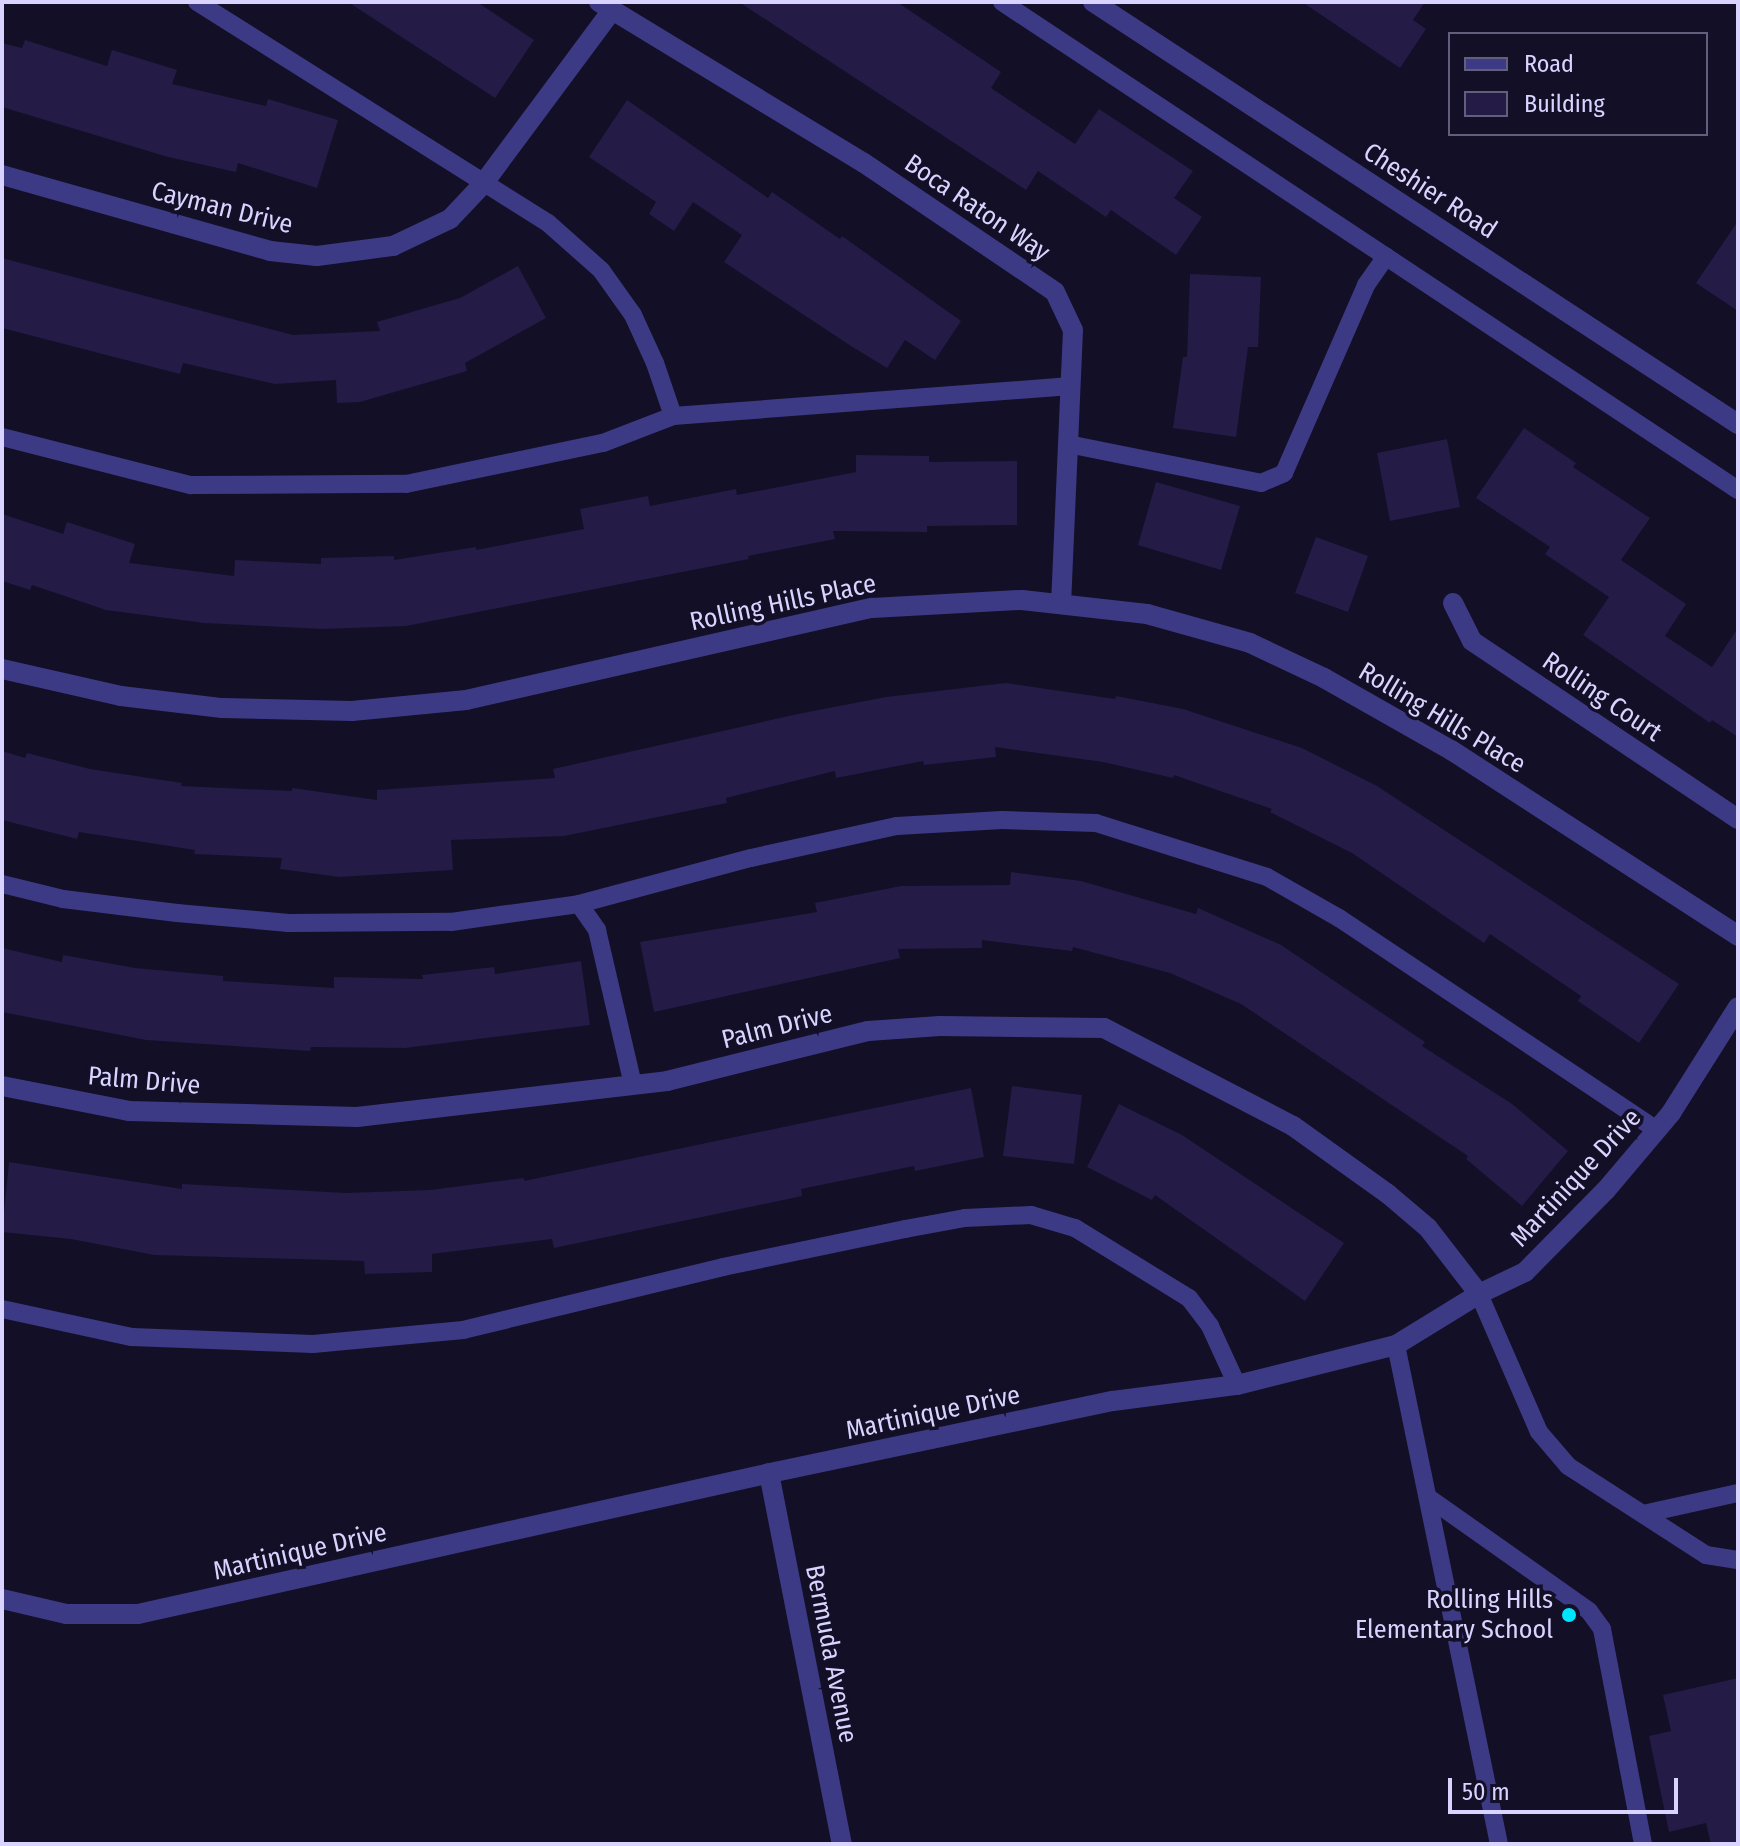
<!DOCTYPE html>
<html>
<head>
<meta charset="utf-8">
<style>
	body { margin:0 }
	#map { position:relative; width:1740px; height:1846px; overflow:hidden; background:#130f26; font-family:"Fira Sans Condensed",sans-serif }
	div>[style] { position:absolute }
	.building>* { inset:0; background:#241b47 }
	.service>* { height:18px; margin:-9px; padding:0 9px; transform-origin:9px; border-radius:9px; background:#3d3a85 }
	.minor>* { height:20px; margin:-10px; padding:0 10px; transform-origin:10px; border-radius:10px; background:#3d3a85 }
	.tertiary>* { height:20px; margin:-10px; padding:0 10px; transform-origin:10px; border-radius:10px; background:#3d3a85 }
	.dots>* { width:22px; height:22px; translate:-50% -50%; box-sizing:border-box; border:4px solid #130f26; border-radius:50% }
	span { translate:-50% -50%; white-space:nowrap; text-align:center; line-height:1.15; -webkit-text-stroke:7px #130f26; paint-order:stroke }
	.street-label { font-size:26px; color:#d9d4ff }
	.poi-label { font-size:26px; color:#d9d4ff }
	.right { translate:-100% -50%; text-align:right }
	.frame { position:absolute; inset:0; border:4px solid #d9d4ff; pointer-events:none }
	.legend { position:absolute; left:1448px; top:32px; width:260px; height:104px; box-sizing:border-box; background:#130f26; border:2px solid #625e7d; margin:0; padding:10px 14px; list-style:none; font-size:24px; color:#d9d4ff }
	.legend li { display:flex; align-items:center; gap:16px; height:40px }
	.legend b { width:40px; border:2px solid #625e7d }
	.scale { position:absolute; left:1448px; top:1778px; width:230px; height:36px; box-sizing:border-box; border:4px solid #d9d4ff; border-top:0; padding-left:10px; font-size:24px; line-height:28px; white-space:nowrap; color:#d9d4ff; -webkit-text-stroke:6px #130f26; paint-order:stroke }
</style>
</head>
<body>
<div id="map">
	<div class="building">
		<i style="clip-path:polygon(348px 2px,477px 2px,534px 40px,495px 98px)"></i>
		<i style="clip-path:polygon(739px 2px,897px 2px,1001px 72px,991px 88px,1075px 144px,1099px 109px,1193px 171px,1174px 198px,1202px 217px,1176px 255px,1111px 210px,1106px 217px,1038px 171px,1026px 190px)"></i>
		<i style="clip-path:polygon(1302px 2px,1425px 2px,1413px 20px,1426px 29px,1400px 68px)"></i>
		<i style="clip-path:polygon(25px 40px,107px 66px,112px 50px,177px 70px,172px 84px,266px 106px,268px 99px,338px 120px,317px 188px,238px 163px,236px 172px,168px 157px,2px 107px,2px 43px,22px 48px)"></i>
		<i style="clip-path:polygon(627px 100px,768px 198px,772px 192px,840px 239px,842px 236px,961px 321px,935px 360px,905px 340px,887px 368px,851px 346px,724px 262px,742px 235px,693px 202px,674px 231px,649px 214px,656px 202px,589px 157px)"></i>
		<i style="clip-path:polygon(1738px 221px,1738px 311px,1696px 283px)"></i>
		<i style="clip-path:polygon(2px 258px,293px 335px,380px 331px,377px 322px,460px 298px,518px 266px,546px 318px,465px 363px,467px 371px,360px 402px,337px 403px,336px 380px,275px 384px,183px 363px,180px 374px,2px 328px)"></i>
		<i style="clip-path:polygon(1190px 274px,1261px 277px,1258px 347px,1248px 347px,1236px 437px,1173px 428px,1183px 357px,1187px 357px)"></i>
		<i style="clip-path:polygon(1524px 428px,1576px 463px,1573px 467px,1650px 518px,1621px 560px,1686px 604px,1665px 636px,1712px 667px,1738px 628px,1738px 737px,1712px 720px,1710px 723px,1583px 635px,1609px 597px,1545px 554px,1550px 547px,1476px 498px)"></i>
		<i style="clip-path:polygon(1447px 439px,1460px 507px,1390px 521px,1377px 453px)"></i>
		<i style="clip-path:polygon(856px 455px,929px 456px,929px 462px,1017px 461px,1017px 525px,927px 526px,927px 532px,833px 531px,835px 539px,748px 556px,749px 559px,406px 626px,323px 629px,204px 623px,106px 610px,32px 585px,30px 590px,2px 581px,2px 514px,63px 534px,67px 522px,135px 544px,129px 563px,234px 576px,235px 560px,321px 564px,321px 558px,394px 556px,394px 560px,476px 547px,476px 550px,584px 529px,580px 509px,648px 496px,650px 506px,736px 489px,737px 495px,856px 472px)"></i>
		<i style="clip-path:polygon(1156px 482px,1240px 506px,1221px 570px,1138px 545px)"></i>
		<i style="clip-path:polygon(1316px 537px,1368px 556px,1348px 612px,1295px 593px)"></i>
		<i style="clip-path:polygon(1006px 683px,1115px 699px,1116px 696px,1183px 709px,1302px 748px,1377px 786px,1679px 984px,1639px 1043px,1578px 1001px,1581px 996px,1490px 934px,1484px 943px,1352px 853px,1270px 812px,1272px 809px,1174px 775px,1173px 778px,1103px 762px,995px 747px,996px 757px,924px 765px,923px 761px,836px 778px,835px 771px,726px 798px,727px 803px,564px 836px,451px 840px,453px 870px,339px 877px,280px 869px,282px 858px,194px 854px,195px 850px,79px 832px,77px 839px,2px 820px,2px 751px,25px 758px,27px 753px,90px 769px,182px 783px,181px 786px,292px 791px,292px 788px,377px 800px,377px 790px,555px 778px,553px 769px,798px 714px,886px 697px)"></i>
		<i style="clip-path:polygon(1011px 872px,1081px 881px,1196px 914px,1198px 908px,1281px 945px,1425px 1042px,1422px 1046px,1512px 1104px,1568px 1151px,1522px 1206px,1466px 1159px,1468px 1156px,1241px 1004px,1170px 973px,1073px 947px,1072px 951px,982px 940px,982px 948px,898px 949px,900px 958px,654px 1012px,640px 942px,817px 912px,815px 903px,901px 886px,1010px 885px)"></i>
		<i style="clip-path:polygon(2px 948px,62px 962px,63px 955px,135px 968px,223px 976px,223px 981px,334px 988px,334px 977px,423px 979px,422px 975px,494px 967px,495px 974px,581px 961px,590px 1025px,405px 1048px,311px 1047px,310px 1051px,146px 1040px,2px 1012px)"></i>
		<i style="clip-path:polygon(1012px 1086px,1082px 1095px,1074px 1164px,1003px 1156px)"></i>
		<i style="clip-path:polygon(971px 1088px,984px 1157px,915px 1171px,914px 1166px,801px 1189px,802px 1196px,554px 1248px,552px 1239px,432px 1254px,432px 1272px,365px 1274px,364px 1261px,154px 1255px,71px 1239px,2px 1232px,9px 1162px,182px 1189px,182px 1184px,346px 1193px,430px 1190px,524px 1178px,524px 1181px)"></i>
		<i style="clip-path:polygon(1119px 1104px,1182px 1135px,1344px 1243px,1305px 1301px,1155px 1195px,1152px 1200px,1087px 1167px)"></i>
		<i style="clip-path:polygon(1738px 1678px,1738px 1844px,1711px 1844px,1706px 1823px,1669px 1832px,1649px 1736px,1671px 1731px,1663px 1695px)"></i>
	</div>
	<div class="service">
		<i style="left:197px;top:2px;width:415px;rotate:32.2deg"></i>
		<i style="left:548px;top:223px;width:71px;rotate:41.6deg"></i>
		<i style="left:601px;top:270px;width:55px;rotate:54.6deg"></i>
		<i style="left:633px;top:315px;width:53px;rotate:65.4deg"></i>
		<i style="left:655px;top:363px;width:56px;rotate:71.2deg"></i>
		<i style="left:1002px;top:2px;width:883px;rotate:33.55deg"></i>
		<i style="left:2px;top:437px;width:195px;rotate:14.3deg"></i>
		<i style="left:191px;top:485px;width:215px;rotate:-0.3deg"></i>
		<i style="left:406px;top:484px;width:201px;rotate:-11.8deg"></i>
		<i style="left:603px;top:443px;width:75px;rotate:-21.1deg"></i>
		<i style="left:673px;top:416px;width:399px;rotate:-4.3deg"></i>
		<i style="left:1068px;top:444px;width:197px;rotate:11.4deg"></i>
		<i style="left:1261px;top:483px;width:25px;rotate:-23deg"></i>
		<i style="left:1284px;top:473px;width:205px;rotate:-66.4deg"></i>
		<i style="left:1366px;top:285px;width:35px;rotate:-55deg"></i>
		<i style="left:2px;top:884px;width:63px;rotate:13.8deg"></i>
		<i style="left:63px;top:899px;width:115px;rotate:7deg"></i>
		<i style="left:177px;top:913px;width:112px;rotate:5.1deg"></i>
		<i style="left:289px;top:923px;width:162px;rotate:-0.4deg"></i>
		<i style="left:451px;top:922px;width:129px;rotate:-8deg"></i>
		<i style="left:579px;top:904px;width:178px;rotate:-15deg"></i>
		<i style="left:751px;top:858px;width:149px;rotate:-12.4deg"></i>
		<i style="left:897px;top:826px;width:105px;rotate:-3.3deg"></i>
		<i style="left:1002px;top:820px;width:94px;rotate:1.8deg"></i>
		<i style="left:1096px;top:823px;width:179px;rotate:17.5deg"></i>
		<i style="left:1267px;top:877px;width:83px;rotate:29.7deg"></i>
		<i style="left:1339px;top:918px;width:382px;rotate:33.7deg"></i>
		<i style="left:579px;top:904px;width:32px;rotate:55deg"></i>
		<i style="left:597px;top:930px;width:159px;rotate:76.9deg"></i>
		<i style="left:1479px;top:1294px;width:150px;rotate:66.5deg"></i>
		<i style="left:1539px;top:1432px;width:45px;rotate:49.5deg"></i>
		<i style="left:1568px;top:1466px;width:164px;rotate:32.8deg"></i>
		<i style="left:1706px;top:1555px;width:32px;rotate:9deg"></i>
		<i style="left:2px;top:1309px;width:133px;rotate:12.2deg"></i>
		<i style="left:132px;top:1337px;width:181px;rotate:2.2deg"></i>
		<i style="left:313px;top:1344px;width:151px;rotate:-5.3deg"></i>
		<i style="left:463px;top:1330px;width:268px;rotate:-13.6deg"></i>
		<i style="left:723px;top:1267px;width:186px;rotate:-11.8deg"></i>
		<i style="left:905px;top:1229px;width:61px;rotate:-10.4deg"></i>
		<i style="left:965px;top:1218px;width:66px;rotate:-2.6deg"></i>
		<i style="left:1031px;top:1215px;width:46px;rotate:16.5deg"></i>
		<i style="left:1075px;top:1228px;width:134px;rotate:31.6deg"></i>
		<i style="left:1189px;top:1298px;width:35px;rotate:53deg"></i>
		<i style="left:1210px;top:1326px;width:65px;rotate:65.4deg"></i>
		<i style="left:1396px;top:1345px;width:510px;rotate:78.34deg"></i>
		<i style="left:1429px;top:1498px;width:196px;rotate:35.2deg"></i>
		<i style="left:1589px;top:1611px;width:22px;rotate:54deg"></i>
		<i style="left:1602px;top:1629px;width:219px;rotate:79.2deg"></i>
		<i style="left:1643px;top:1514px;width:97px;rotate:-12.5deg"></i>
	</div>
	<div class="minor">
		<i style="left:599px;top:2px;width:310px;rotate:31.3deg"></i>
		<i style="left:864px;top:163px;width:230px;rotate:34deg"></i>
		<i style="left:1055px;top:292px;width:42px;rotate:64.7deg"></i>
		<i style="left:1073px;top:330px;width:274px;rotate:92.5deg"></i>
		<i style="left:1093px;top:2px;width:771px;rotate:33.2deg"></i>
		<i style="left:2px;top:175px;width:279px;rotate:15.8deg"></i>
		<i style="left:270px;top:251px;width:47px;rotate:6.1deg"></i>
		<i style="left:317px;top:256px;width:77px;rotate:-7.5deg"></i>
		<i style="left:393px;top:246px;width:63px;rotate:-25.3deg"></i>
		<i style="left:450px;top:219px;width:48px;rotate:-46.7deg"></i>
		<i style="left:483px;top:184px;width:217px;rotate:-53.4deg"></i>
		<i style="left:1453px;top:603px;width:42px;rotate:63.4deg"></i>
		<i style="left:1472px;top:641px;width:320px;rotate:33.8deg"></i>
		<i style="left:2px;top:1086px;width:129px;rotate:11.1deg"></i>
		<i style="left:129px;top:1111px;width:228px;rotate:1.5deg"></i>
		<i style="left:357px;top:1117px;width:312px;rotate:-6.6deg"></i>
		<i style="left:667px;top:1081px;width:207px;rotate:-14deg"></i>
		<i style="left:868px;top:1031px;width:72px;rotate:-4deg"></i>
		<i style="left:940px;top:1026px;width:164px;rotate:0.7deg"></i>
		<i style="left:1104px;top:1028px;width:213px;rotate:27.4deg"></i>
		<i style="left:1293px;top:1126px;width:117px;rotate:35.6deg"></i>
		<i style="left:1388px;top:1194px;width:52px;rotate:40.4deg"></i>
		<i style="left:1428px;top:1228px;width:83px;rotate:52.3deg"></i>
		<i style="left:769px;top:1473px;width:378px;rotate:78.9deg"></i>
		<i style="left:2px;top:1599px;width:66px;rotate:13.2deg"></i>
		<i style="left:66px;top:1614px;width:72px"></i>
		<i style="left:138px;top:1614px;width:653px;rotate:-12.57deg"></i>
		<i style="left:775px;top:1472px;width:345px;rotate:-11.9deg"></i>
		<i style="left:1113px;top:1401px;width:125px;rotate:-7.4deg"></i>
		<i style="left:1237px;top:1385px;width:164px;rotate:-14.1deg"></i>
		<i style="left:1396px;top:1345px;width:97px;rotate:-31.6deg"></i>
		<i style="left:1479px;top:1294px;width:51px;rotate:-25.6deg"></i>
		<i style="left:1525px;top:1272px;width:115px;rotate:-45.4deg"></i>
		<i style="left:1606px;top:1190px;width:101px;rotate:-49.8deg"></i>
		<i style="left:1671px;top:1113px;width:125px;rotate:-57.7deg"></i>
	</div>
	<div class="tertiary">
		<i style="left:2px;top:669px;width:122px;rotate:12.8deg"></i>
		<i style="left:121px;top:696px;width:102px;rotate:6.8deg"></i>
		<i style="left:222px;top:708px;width:130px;rotate:1.3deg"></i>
		<i style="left:352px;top:711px;width:115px;rotate:-5.5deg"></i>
		<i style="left:466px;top:700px;width:416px;rotate:-12.8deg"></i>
		<i style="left:872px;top:608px;width:150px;rotate:-3.1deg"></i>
		<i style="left:1022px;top:600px;width:126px;rotate:6.4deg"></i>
		<i style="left:1147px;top:614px;width:107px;rotate:15.7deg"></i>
		<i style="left:1250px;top:643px;width:82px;rotate:25.3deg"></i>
		<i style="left:1324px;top:678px;width:146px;rotate:29.6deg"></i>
		<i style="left:1451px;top:750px;width:342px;rotate:32.9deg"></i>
	</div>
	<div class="dots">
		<i style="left:1569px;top:1615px;background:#00e5ff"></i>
	</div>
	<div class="street-label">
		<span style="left:1430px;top:191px;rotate:33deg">Cheshier Road</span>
		<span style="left:222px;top:208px;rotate:14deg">Cayman Drive</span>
		<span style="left:977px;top:208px;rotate:34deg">Boca Raton Way</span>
		<span style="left:783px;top:603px;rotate:-12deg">Rolling Hills Place</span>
		<span style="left:1602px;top:697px;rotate:34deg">Rolling Court</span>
		<span style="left:1442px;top:718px;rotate:31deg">Rolling Hills Place</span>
		<span style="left:777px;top:1027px;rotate:-14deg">Palm Drive</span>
		<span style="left:144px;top:1081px;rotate:5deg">Palm Drive</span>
		<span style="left:1576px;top:1178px;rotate:-47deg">Martinique Drive</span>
		<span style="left:933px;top:1413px;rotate:-12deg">Martinique Drive</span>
		<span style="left:300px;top:1552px;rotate:-13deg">Martinique Drive</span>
		<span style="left:831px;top:1654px;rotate:79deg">Bermuda Avenue</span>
	</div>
	<div class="poi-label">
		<span class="right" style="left:1553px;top:1615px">Rolling Hills<br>Elementary School</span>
	</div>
	<div class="frame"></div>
	<ul class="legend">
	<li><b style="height:10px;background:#3d3a85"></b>Road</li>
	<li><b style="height:22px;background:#241b47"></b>Building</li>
	</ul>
	<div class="scale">50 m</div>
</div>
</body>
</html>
